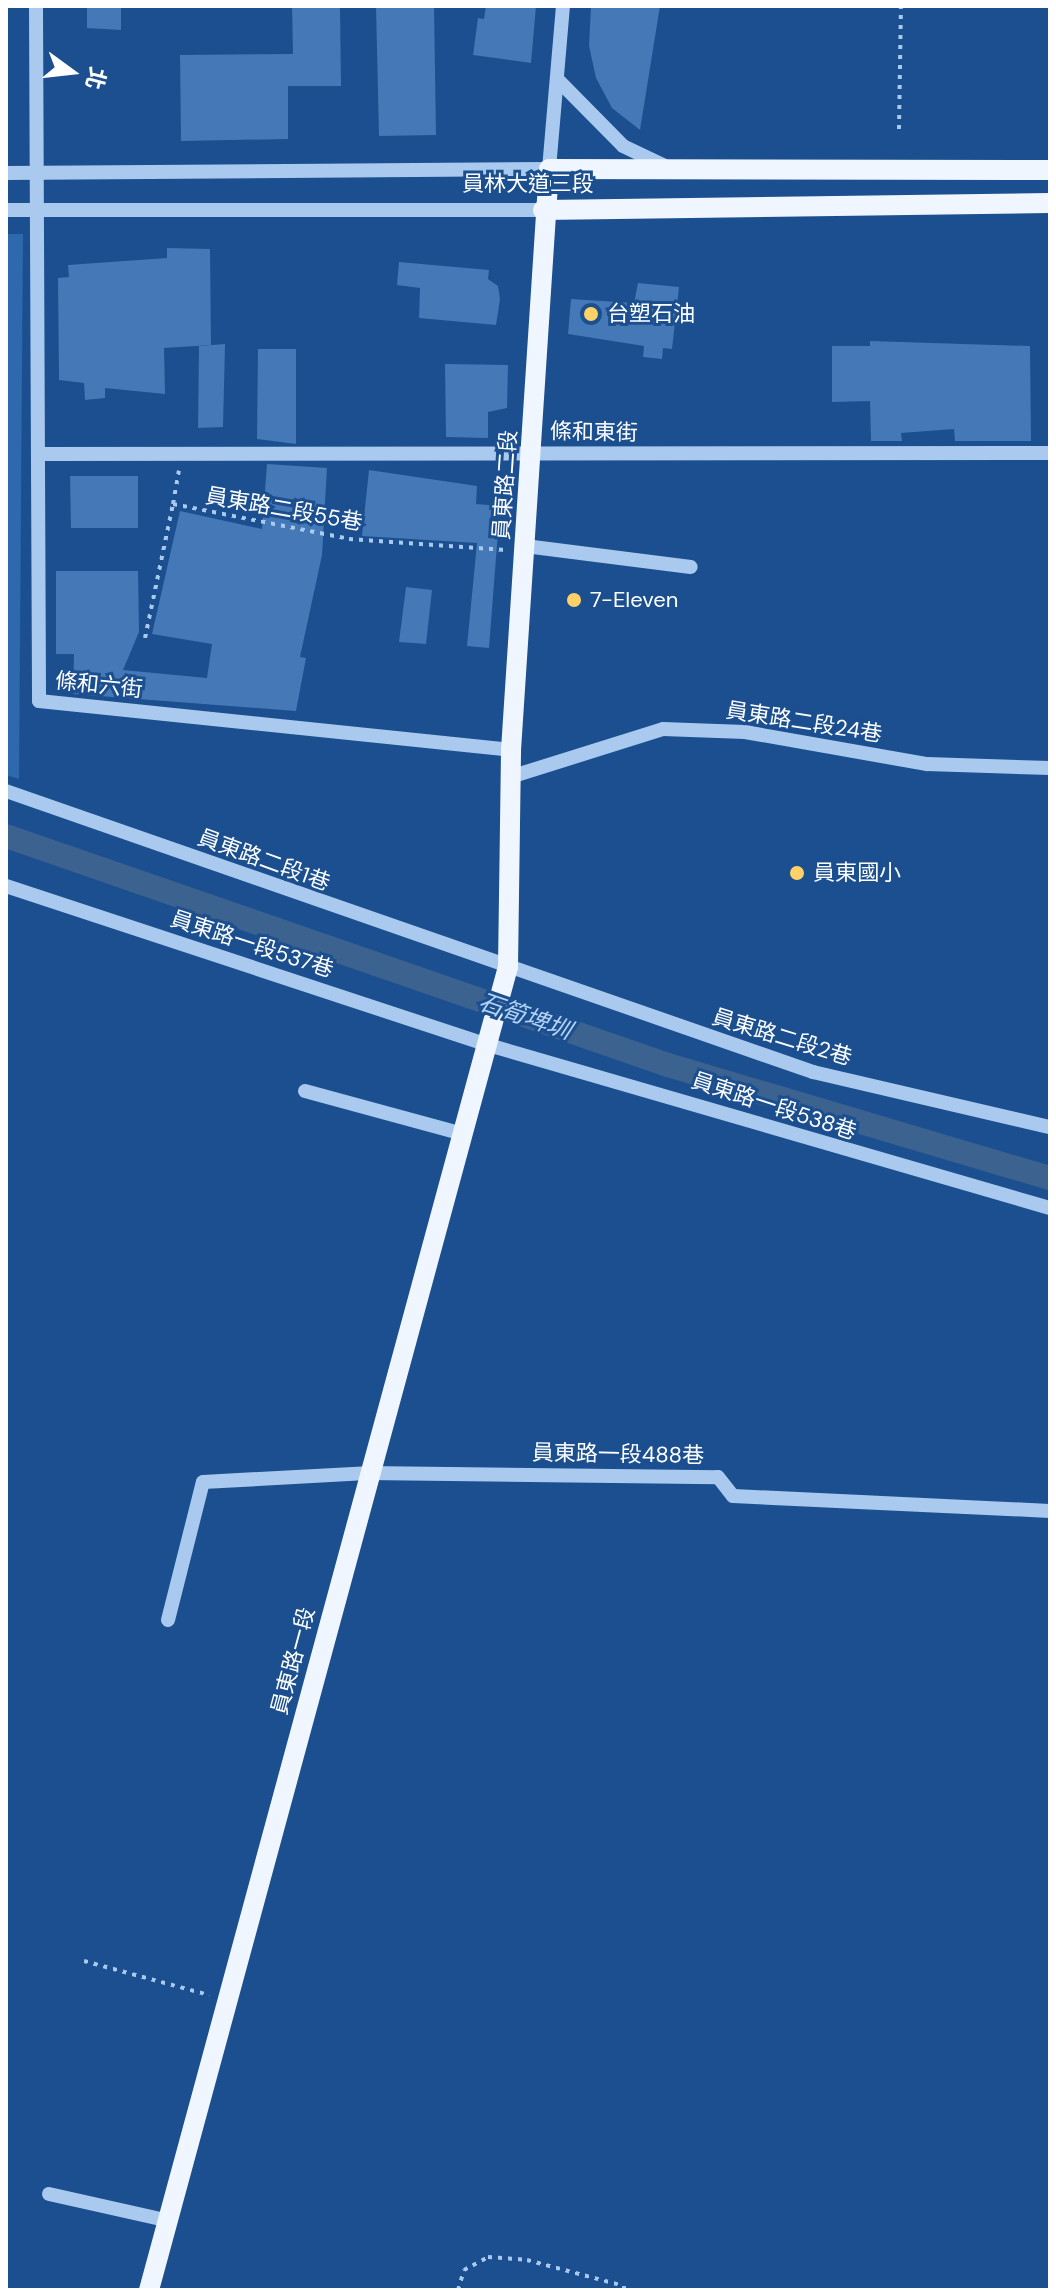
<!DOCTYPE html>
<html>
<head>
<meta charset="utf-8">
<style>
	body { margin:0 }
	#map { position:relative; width:1056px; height:2296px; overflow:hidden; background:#1b4f8f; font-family:"DM Sans","Noto Sans TC",sans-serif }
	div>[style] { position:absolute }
	.green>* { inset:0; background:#2e69ad }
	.canal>* { height:24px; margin:-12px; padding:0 12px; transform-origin:12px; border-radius:12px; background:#3c6290 }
	.building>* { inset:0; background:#4478b7 }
	.path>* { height:4px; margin-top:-2px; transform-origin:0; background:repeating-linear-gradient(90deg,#a9c9ee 0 4px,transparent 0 10px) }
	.minor>* { height:14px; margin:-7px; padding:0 7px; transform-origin:7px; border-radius:7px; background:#a9c9ee }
	.major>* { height:20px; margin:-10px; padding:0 10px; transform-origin:10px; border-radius:10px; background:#f0f6ff }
	.dots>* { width:22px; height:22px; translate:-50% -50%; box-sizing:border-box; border:4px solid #1b4f8f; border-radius:50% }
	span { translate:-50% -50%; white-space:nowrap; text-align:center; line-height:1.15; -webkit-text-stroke:6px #1b4f8f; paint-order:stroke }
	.street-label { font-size:22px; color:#fff }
	.poi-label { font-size:22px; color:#fff }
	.left { translate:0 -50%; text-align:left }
	.water-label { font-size:24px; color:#b5d3f5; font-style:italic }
	.frame { position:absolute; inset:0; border:8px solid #fff; pointer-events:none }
	.north { position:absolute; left:32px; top:32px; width:80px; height:80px; -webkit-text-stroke:6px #1b4f8f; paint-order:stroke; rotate:105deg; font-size:22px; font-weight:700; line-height:32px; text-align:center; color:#fff }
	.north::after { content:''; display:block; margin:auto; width:28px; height:36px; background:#fff; clip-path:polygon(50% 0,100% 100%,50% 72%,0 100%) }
</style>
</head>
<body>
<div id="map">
	<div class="green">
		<i style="clip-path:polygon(6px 234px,23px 234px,19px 779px,6px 775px)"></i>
	</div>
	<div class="canal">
		<i style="left:6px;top:836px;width:700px;rotate:19.08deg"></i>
		<i style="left:668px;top:1065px;width:398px;rotate:16.5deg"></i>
	</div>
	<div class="building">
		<i style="clip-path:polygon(87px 6px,121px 6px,121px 30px,87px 28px)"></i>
		<i style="clip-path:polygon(292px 6px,340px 6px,341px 86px,288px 86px,288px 139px,181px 141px,180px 55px,293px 54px)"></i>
		<i style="clip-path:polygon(376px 6px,434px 6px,436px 135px,379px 136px)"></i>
		<i style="clip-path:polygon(486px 6px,536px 6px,531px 63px,473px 55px,478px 18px,484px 19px)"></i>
		<i style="clip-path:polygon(591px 6px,660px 6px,640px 130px,612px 108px,596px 78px,589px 46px)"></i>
		<i style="clip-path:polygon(167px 248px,210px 249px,211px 345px,164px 348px,165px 394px,105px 388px,105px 398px,85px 400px,84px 383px,59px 380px,58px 278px,69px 277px,68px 265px,167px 258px)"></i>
		<i style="clip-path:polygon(399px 262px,489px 270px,488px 279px,498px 286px,500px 299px,496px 325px,419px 318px,420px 288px,397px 285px)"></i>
		<i style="clip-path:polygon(638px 283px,679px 287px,672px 349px,663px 348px,662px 359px,643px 357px,644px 346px,568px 334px,571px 299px,634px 303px)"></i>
		<i style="clip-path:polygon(870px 341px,1030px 346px,1031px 441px,955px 441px,954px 429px,901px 433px,902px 441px,871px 441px,870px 401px,832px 402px,832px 346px,870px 346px)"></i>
		<i style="clip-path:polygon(225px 344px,223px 427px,198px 428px,199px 346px)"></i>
		<i style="clip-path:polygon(258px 349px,296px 349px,296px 444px,257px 439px)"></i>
		<i style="clip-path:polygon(445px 364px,508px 365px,507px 408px,488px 412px,488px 438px,446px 437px)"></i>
		<i style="clip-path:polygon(267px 464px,327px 468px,322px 555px,300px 657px,306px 658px,296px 711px,73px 694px,74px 654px,56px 654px,56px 571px,138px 571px,139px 632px,123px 670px,207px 678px,212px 644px,152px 634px,180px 511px,262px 529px)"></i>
		<i style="clip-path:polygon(369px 470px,477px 486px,476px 504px,500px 506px,489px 648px,467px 646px,477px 543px,362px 536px)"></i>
		<i style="clip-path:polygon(70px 476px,138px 476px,138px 528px,71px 528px)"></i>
		<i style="clip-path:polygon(406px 587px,432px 590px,426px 644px,399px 642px)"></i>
	</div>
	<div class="path">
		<i style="left:899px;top:129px;width:123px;rotate:-89.1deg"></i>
		<i style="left:173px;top:504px;width:34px;rotate:-80deg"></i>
		<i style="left:145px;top:638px;width:137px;rotate:-78.2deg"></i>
		<i style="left:173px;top:504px;width:179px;rotate:11.2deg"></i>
		<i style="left:349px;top:539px;width:157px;rotate:4deg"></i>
		<i style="left:84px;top:1961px;width:130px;rotate:15.2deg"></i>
		<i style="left:458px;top:2290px;width:21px;rotate:-73deg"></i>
		<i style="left:464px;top:2270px;width:27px;rotate:-28deg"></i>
		<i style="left:488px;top:2257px;width:39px;rotate:4deg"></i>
		<i style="left:527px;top:2260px;width:100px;rotate:15deg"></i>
		<i style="left:624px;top:2286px;width:4px;rotate:90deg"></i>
	</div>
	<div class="minor">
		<i style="left:36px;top:6px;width:695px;rotate:89.75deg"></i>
		<i style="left:39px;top:701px;width:475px;rotate:5.9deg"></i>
		<i style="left:557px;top:79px;width:94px;rotate:45.4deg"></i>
		<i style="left:623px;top:146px;width:49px;rotate:25.5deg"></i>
		<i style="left:6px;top:173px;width:543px;rotate:-0.42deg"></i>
		<i style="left:549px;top:169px;width:164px;rotate:-85.1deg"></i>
		<i style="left:6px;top:210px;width:537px"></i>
		<i style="left:41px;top:454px;width:1009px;rotate:-0.06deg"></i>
		<i style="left:525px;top:546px;width:167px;rotate:7.2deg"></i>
		<i style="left:510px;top:777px;width:160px;rotate:-17.4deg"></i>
		<i style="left:663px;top:729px;width:82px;rotate:2.1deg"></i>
		<i style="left:745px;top:732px;width:185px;rotate:10deg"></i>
		<i style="left:927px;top:764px;width:123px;rotate:1.9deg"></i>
		<i style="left:6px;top:791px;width:855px;rotate:19.2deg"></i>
		<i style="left:813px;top:1072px;width:243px;rotate:13.1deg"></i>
		<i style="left:6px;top:886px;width:504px;rotate:18.26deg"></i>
		<i style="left:485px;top:1044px;width:588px;rotate:16.19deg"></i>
		<i style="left:305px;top:1091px;width:161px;rotate:15.2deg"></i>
		<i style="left:168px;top:1620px;width:142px;rotate:-75.8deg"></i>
		<i style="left:203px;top:1482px;width:164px;rotate:-3.1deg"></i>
		<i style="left:367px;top:1473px;width:351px;rotate:0.7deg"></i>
		<i style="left:718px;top:1477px;width:24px;rotate:52deg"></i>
		<i style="left:733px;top:1496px;width:317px;rotate:2.7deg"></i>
		<i style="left:49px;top:2194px;width:119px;rotate:12.6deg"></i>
	</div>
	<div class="major">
		<i style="left:543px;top:210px;width:507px;rotate:-0.79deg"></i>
		<i style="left:149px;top:2290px;width:1371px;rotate:-74.82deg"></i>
		<i style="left:508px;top:967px;width:217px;rotate:-89.2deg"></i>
		<i style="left:511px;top:750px;width:582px;rotate:-86.26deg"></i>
		<i style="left:549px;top:169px;width:501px;rotate:0.11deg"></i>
	</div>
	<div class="dots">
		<i style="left:591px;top:314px;background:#ffd166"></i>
		<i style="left:574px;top:600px;background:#ffd166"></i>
		<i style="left:797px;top:873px;background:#ffd166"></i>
	</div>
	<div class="street-label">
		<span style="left:528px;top:184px">員林大道三段</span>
		<span style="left:594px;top:432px;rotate:1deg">條和東街</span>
		<span style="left:505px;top:485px;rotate:-86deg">員東路二段</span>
		<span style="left:284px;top:509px;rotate:10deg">員東路二段55巷</span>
		<span style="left:99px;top:685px;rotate:6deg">條和六街</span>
		<span style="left:804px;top:722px;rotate:9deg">員東路二段24巷</span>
		<span style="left:264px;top:860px;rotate:20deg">員東路二段1巷</span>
		<span style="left:252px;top:944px;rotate:18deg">員東路一段537巷</span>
		<span style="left:782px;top:1037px;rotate:17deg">員東路二段2巷</span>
		<span style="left:774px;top:1106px;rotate:18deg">員東路一段538巷</span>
		<span style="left:618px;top:1454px;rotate:1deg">員東路一段488巷</span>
		<span style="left:293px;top:1661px;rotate:-75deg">員東路一段</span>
	</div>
	<div class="poi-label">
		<span class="left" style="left:607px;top:314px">台塑石油</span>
		<span class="left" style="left:590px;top:600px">7-Eleven</span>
		<span class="left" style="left:813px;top:873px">員東國小</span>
	</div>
	<div class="water-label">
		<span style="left:525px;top:1016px;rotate:19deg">石筍埤圳</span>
	</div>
	<div class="frame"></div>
	<div class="north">北</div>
</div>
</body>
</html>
